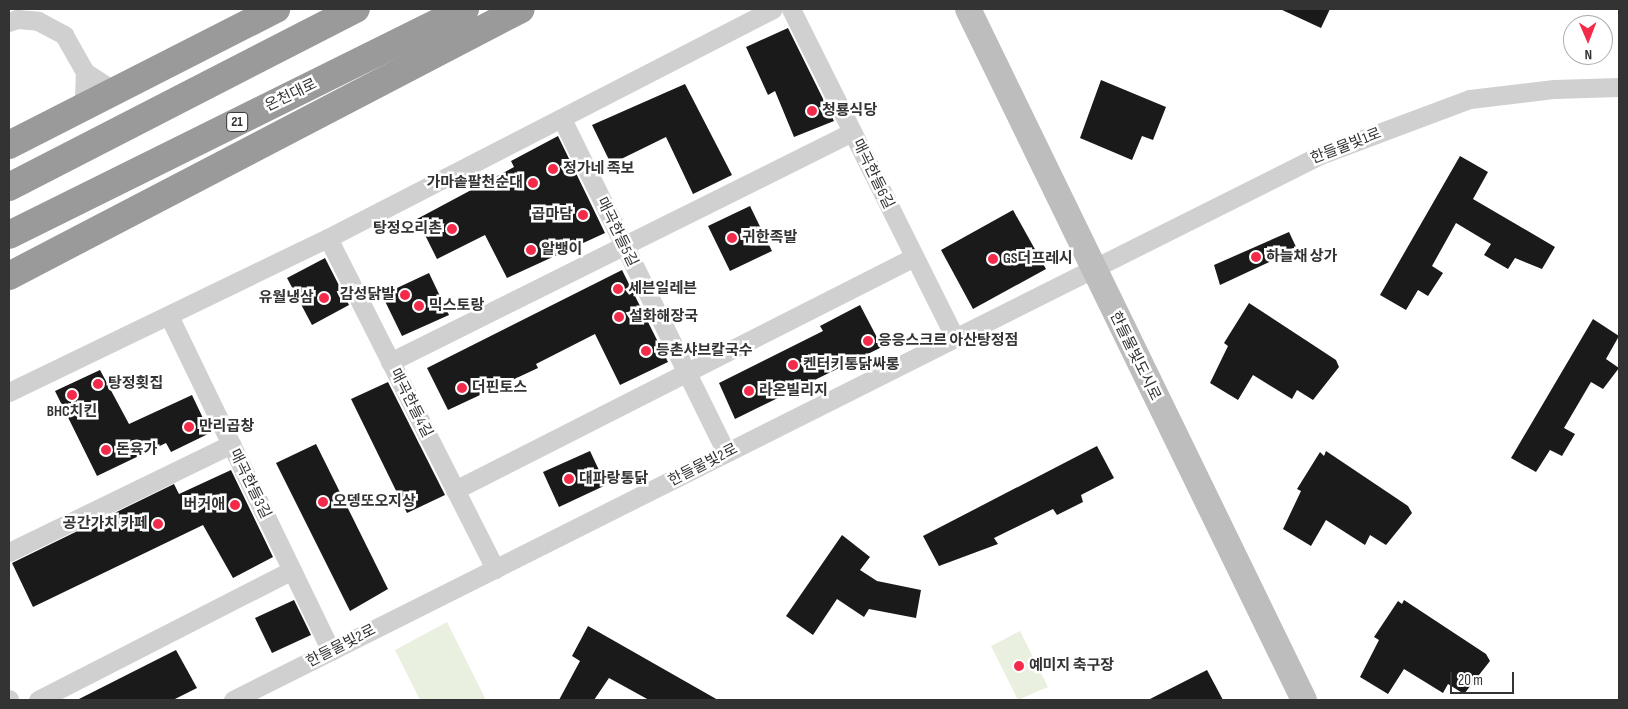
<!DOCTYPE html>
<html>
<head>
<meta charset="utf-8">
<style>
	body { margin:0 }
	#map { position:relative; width:1628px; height:709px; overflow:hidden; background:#fff; font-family:"Sofia Sans Condensed","Noto Sans KR",sans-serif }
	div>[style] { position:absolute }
	.green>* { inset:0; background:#eaf0e0 }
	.building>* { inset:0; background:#1a1a1a }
	.street>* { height:19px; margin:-9.5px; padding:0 9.5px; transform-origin:9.5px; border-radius:9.5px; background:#d0d0d0 }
	.secondary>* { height:26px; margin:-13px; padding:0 13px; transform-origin:13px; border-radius:13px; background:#bdbdbd }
	.highway>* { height:28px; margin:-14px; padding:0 14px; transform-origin:14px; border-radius:14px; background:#9a9a9a }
	.dots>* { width:14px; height:14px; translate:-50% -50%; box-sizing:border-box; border:2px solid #fff; border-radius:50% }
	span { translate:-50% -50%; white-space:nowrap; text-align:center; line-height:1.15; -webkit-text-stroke:5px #fff; paint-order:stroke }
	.shield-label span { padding:1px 4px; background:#fff; border:1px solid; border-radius:4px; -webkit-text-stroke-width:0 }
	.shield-label { font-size:14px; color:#333; font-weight:700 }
	.street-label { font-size:15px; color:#333 }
	.poi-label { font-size:15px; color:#333; font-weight:700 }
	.left { translate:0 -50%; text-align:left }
	.right { translate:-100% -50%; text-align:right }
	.frame { position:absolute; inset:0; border:10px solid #333; pointer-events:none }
	.north { position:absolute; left:1563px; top:15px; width:50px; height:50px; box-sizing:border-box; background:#fff; border:1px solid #adadad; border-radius:50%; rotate:179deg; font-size:14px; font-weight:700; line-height:20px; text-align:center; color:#333 }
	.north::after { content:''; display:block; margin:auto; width:18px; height:22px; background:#f42a4b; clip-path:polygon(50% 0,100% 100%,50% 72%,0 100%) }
	.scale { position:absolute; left:1450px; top:672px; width:64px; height:22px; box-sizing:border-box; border:2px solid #333; border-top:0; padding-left:6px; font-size:15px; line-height:18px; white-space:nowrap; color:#333; -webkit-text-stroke:4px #fff; paint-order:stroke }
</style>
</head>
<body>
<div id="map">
	<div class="green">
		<i style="clip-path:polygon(447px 622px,486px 700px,420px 700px,395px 650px)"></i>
		<i style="clip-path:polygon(1020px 631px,1048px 687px,1018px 700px,991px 646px)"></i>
	</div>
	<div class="building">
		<i style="clip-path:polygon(1280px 9px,1330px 9px,1321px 28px)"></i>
		<i style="clip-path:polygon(788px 28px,834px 121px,794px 137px,775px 91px,768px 95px,746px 47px)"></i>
		<i style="clip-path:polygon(1101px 80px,1166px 107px,1153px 140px,1142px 136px,1132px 160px,1080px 138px)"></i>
		<i style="clip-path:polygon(685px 84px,732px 175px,693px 194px,666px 137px,611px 164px,592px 125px)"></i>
		<i style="clip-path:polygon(558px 136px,605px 233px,507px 278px,485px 235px,437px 259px,417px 219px,514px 167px,511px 161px)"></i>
		<i style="clip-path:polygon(1460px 156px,1488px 172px,1473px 199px,1555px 247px,1542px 269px,1515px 258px,1508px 269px,1484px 255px,1491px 244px,1456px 223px,1432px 266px,1443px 273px,1428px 296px,1418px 290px,1406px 310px,1380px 295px)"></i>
		<i style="clip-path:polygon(750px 206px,772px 251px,730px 271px,708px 226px)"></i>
		<i style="clip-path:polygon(1013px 210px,1046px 269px,973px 309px,941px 250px)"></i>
		<i style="clip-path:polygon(1289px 232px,1297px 249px,1220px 285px,1214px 265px)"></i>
		<i style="clip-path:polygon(325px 258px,349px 305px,312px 325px,287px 278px)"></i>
		<i style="clip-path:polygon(622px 270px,668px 362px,620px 385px,595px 334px,536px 364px,538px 368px,448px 410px,427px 368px)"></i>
		<i style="clip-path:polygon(429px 273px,449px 315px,402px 336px,382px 295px)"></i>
		<i style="clip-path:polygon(1249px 303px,1336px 360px,1339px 367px,1313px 400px,1297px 390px,1292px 399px,1253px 375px,1238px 400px,1210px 383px,1228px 346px,1224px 343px)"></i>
		<i style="clip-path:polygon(860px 305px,882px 347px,735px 419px,719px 383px,823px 331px,820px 326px)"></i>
		<i style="clip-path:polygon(1593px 319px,1619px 336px,1606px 359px,1619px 368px,1603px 389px,1591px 382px,1564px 428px,1575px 434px,1562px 456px,1550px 450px,1536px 472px,1511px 458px)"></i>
		<i style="clip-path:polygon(100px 370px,129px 424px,192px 395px,210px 433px,171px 452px,166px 443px,97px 476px,55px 391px)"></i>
		<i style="clip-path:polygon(388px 382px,445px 495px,407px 513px,351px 399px)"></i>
		<i style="clip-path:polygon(316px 444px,388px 589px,350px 611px,276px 463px)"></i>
		<i style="clip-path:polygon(1097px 446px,1114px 478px,1081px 495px,1083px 502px,1057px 515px,1053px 509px,994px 538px,998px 544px,939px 566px,923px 536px)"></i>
		<i style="clip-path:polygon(590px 451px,606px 485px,559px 507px,543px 472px)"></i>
		<i style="clip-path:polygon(1326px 451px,1408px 506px,1412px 513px,1386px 545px,1370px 535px,1365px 545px,1326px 520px,1311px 546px,1283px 529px,1301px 491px,1297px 489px,1320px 452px,1324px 456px)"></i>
		<i style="clip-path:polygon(231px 470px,273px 557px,233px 578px,203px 525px,33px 607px,12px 563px,174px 484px,179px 494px)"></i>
		<i style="clip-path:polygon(842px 535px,870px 557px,860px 570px,877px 581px,921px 590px,916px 618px,869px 609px,864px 617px,837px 599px,813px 635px,786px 616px)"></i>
		<i style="clip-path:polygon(294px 600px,311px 635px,272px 653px,255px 618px)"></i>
		<i style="clip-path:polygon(1404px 600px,1486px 654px,1490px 661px,1464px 694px,1448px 684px,1443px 693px,1404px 669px,1388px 694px,1360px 677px,1379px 640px,1374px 637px,1398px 601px,1402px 604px)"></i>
		<i style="clip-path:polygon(588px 626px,718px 700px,649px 700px,609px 678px,594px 700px,559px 700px,580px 661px,572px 656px)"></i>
		<i style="clip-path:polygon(176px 650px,197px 688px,173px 700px,77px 700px)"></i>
		<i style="clip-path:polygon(1207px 670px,1223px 700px,1148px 700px)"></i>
	</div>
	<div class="street">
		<i style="left:791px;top:9px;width:368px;rotate:63.5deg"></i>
		<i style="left:9px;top:22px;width:9px;rotate:-21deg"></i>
		<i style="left:17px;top:19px;width:21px;rotate:5deg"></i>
		<i style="left:38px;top:21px;width:30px;rotate:28deg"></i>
		<i style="left:64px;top:35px;width:43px;rotate:60.4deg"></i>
		<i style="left:79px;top:109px;width:12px;rotate:-66deg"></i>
		<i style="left:84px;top:98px;width:26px;rotate:-88deg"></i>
		<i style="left:85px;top:72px;width:27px;rotate:33deg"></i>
		<i style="left:108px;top:87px;width:14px"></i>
		<i style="left:562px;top:119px;width:372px;rotate:63.8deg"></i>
		<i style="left:328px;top:238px;width:371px;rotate:63.2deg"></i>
		<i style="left:169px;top:316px;width:372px;rotate:64.2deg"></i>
		<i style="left:390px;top:362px;width:516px;rotate:-26.47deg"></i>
		<i style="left:9px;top:392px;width:354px;rotate:-25.8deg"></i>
		<i style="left:328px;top:238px;width:500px;rotate:-27.23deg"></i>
		<i style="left:455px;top:490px;width:515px;rotate:-26.91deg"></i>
		<i style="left:9px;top:552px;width:247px;rotate:-25.9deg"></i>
		<i style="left:9px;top:699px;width:1px;rotate:90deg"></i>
		<i style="left:38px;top:700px;width:285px;rotate:-27.1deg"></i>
		<i style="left:233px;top:700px;width:1216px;rotate:-26.63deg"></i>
		<i style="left:1320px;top:155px;width:160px;rotate:-20.5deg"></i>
		<i style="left:1470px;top:99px;width:85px;rotate:-6.8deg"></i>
		<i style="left:1554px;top:89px;width:65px;rotate:-1.8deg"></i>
	</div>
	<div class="secondary">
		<i style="left:968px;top:9px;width:768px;rotate:64.07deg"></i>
	</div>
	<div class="highway">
		<i style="left:9px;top:145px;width:300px;rotate:-27deg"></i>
		<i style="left:9px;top:187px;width:390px;rotate:-27.2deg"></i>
		<i style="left:9px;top:235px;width:509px;rotate:-26.36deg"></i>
		<i style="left:9px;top:276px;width:577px;rotate:-27.54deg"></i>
	</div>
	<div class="dots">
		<i style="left:812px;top:111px;background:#f42a4b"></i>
		<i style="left:553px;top:169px;background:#f42a4b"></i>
		<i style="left:533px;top:183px;background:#f42a4b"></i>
		<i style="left:583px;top:215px;background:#f42a4b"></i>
		<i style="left:452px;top:229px;background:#f42a4b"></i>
		<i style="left:732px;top:238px;background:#f42a4b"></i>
		<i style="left:531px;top:250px;background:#f42a4b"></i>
		<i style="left:1256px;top:257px;background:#f42a4b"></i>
		<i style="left:993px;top:259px;background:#f42a4b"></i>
		<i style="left:618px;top:289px;background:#f42a4b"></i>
		<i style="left:405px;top:295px;background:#f42a4b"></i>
		<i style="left:324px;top:298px;background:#f42a4b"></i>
		<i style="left:419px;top:306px;background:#f42a4b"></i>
		<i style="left:619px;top:317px;background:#f42a4b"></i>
		<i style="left:868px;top:341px;background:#f42a4b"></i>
		<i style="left:646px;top:351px;background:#f42a4b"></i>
		<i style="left:793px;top:365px;background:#f42a4b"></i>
		<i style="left:98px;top:384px;background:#f42a4b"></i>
		<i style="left:462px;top:388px;background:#f42a4b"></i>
		<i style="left:749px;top:391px;background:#f42a4b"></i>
		<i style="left:72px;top:395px;background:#f42a4b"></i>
		<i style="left:189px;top:427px;background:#f42a4b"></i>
		<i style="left:106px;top:450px;background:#f42a4b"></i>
		<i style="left:569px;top:479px;background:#f42a4b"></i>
		<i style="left:323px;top:502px;background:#f42a4b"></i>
		<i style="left:235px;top:505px;background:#f42a4b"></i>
		<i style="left:158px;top:524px;background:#f42a4b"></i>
		<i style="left:1019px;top:666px;background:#f42a4b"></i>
	</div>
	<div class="shield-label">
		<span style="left:237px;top:122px">21</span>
	</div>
	<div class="street-label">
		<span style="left:291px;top:95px;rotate:-26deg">온천대로</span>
		<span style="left:1346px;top:146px;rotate:-21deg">한들물빛1로</span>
		<span style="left:873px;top:174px;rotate:64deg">매곡한들6길</span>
		<span style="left:617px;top:232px;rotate:64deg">매곡한들5길</span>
		<span style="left:1135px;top:356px;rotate:64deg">한들물빛도시로</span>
		<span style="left:411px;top:403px;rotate:63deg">매곡한들4길</span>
		<span style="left:703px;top:465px;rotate:-27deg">한들물빛2로</span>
		<span style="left:250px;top:484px;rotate:64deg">매곡한들3길</span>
		<span style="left:341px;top:646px;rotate:-27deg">한들물빛2로</span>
	</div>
	<div class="poi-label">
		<span class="left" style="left:822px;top:111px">청룡식당</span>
		<span class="left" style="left:563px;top:169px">정가네 족보</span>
		<span class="right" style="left:523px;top:183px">가마솥팔천순대</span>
		<span class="right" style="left:573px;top:215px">곱마담</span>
		<span class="right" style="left:442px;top:229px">탕정오리촌</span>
		<span class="left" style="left:742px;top:238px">귀한족발</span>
		<span class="left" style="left:541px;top:250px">알뱅이</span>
		<span class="left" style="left:1266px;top:257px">하늘채 상가</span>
		<span class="left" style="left:1003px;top:259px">GS더프레시</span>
		<span class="left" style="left:628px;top:289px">세븐일레븐</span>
		<span class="right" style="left:395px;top:295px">감성닭발</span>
		<span class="right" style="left:314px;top:298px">유월냉삼</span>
		<span class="left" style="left:429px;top:306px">믹스토랑</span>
		<span class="left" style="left:629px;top:317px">설화해장국</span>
		<span class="left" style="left:878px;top:341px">응응스크르 아산탕정점</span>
		<span class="left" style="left:656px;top:351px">등촌샤브칼국수</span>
		<span class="left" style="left:803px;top:365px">켄터키통닭싸롱</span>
		<span class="left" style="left:108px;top:384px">탕정횟집</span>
		<span class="left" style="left:472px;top:388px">더핀토스</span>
		<span class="left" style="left:759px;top:391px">라온빌리지</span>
		<span style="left:72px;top:412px">BHC치킨</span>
		<span class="left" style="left:199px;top:427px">만리곱창</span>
		<span class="left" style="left:116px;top:450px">돈육가</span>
		<span class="left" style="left:579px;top:479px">대파랑통닭</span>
		<span class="left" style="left:333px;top:502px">오뎅또오지상</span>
		<span class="right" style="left:225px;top:505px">버거애</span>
		<span class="right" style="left:148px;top:524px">공간가치 카페</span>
		<span class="left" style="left:1029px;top:666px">예미지 축구장</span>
	</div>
	<div class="frame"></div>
	<div class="north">N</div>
	<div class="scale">20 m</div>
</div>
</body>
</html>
